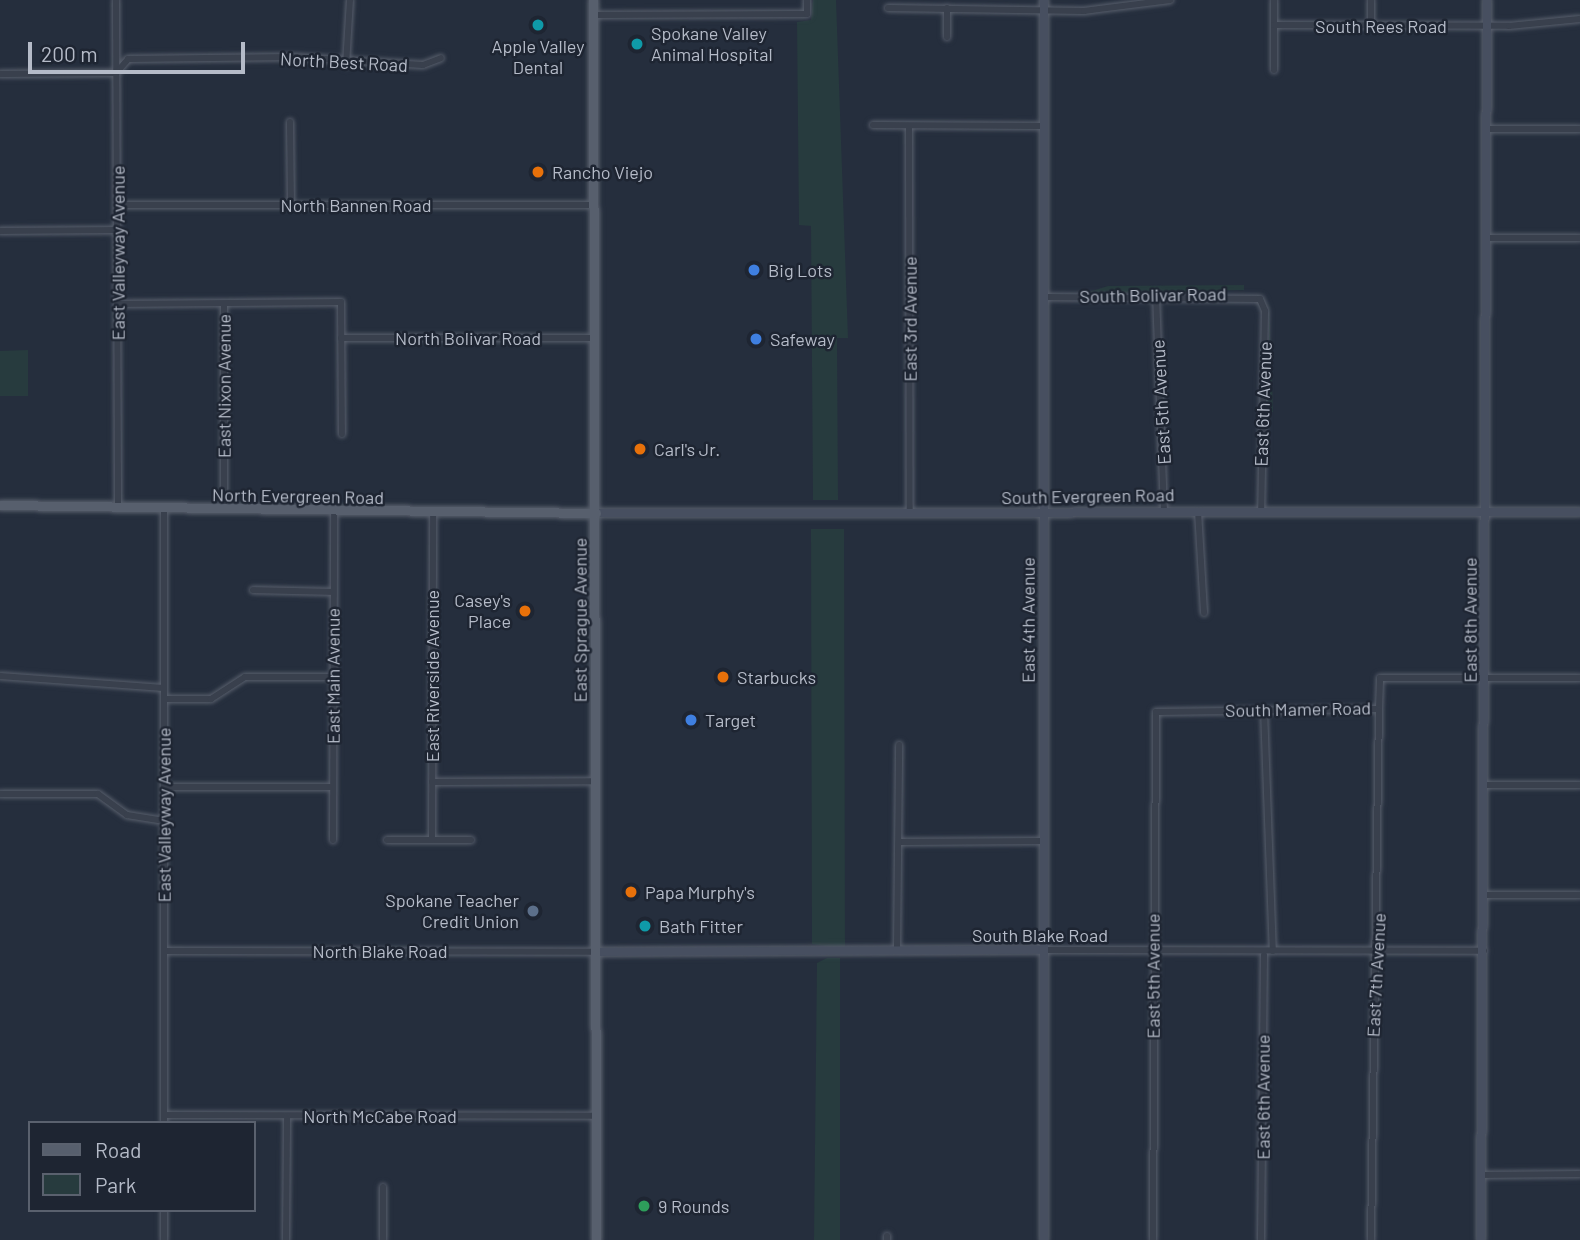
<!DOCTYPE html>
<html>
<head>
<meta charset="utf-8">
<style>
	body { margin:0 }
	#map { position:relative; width:1580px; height:1240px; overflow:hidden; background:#252e3d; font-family:Barlow,sans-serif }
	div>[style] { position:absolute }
	.green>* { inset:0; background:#273b3e }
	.roads { filter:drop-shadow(0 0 2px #575e6b) drop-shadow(0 0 2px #575e6b) }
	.street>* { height:6px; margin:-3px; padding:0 3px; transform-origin:3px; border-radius:3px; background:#39404d }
	.secondary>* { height:8px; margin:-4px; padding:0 4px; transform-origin:4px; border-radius:4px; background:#474f60 }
	.primary>* { height:9px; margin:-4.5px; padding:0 4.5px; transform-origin:4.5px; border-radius:4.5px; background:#575f6d }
	.dots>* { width:19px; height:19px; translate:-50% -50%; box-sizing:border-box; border:4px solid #1e2532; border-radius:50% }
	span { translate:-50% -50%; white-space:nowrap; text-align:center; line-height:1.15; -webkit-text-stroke:5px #1e2532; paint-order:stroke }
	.street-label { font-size:18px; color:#b5bbc8 }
	.poi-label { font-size:18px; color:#b5bbc8 }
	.left { translate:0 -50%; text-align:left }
	.right { translate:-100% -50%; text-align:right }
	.legend { position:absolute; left:28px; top:1121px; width:228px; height:91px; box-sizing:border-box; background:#1e2532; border:2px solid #5a616e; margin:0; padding:9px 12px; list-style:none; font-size:21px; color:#b5bbc8 }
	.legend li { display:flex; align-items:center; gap:14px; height:35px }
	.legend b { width:35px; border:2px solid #5a616e }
	.scale { position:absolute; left:28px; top:42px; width:217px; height:32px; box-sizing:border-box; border:4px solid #b5bbc8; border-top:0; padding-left:9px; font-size:21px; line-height:24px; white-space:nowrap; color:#b5bbc8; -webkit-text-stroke:5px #1e2532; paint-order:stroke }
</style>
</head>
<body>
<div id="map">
	<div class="green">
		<i style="clip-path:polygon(813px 0,836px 0,848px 338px,837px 338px,838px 500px,813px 500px,811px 226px,799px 225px,797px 22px,811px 20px)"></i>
		<i style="clip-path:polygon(1244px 285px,1244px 290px,1082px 294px,1108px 286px)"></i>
		<i style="clip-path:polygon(1269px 302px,1273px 412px,1265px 412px,1269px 348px)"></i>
		<i style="clip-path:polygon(28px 350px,28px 396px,0 396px,0 351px)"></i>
		<i style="clip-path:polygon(811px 529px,844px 529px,845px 949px,812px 944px)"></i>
		<i style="clip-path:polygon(827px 958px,840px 958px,840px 1240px,814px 1240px,817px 963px)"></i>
	</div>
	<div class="roads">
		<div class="street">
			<i style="left:116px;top:0;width:505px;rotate:89.77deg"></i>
			<i style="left:1274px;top:0;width:70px;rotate:90deg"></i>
			<i style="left:1371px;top:0;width:26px;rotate:90deg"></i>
			<i style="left:888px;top:8px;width:196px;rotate:0.9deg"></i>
			<i style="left:1084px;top:11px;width:87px;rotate:-7.3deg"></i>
			<i style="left:593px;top:15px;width:214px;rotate:-0.3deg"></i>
			<i style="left:807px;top:14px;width:14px;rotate:-90deg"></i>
			<i style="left:1274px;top:25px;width:235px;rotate:0.2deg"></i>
			<i style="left:1509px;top:26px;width:71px;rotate:-5.6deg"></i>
			<i style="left:947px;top:37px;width:29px;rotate:-90deg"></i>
			<i style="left:346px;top:65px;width:65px;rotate:-86.5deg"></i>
			<i style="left:0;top:74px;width:116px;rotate:-0.5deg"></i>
			<i style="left:116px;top:73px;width:18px;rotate:-49deg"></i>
			<i style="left:128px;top:59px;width:163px;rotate:-0.7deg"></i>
			<i style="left:291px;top:57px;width:132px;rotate:3.5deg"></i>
			<i style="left:423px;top:65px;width:19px;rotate:-21deg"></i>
			<i style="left:290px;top:122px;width:83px;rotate:89.3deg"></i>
			<i style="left:873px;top:125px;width:171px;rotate:0.3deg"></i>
			<i style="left:909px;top:126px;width:387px;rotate:89.9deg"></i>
			<i style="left:1488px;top:129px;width:92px"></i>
			<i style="left:118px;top:205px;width:476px"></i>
			<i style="left:0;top:231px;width:117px;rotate:-0.5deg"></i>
			<i style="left:1488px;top:238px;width:92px"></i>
			<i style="left:1156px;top:294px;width:217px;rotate:87.9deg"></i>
			<i style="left:1045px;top:297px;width:215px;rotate:0.5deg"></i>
			<i style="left:1260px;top:299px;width:13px;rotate:67deg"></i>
			<i style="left:1265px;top:311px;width:200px;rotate:91.1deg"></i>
			<i style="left:119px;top:304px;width:222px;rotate:-0.5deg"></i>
			<i style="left:341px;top:302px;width:132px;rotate:89.6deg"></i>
			<i style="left:341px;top:338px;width:254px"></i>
			<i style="left:224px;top:509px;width:205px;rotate:-90deg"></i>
			<i style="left:1198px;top:511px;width:102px;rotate:86.6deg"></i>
			<i style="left:253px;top:590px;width:80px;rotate:1.4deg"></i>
			<i style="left:0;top:676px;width:164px;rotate:4.2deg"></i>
			<i style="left:164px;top:699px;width:47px"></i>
			<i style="left:211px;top:699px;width:40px;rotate:-32.9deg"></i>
			<i style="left:245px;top:677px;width:88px"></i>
			<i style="left:1264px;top:710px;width:241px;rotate:87.9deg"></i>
			<i style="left:432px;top:782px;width:164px;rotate:-0.3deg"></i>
			<i style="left:1484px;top:785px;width:96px"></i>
			<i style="left:166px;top:787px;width:167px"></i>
			<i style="left:0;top:794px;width:98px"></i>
			<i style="left:98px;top:794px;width:36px;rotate:36deg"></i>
			<i style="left:127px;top:815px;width:38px;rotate:9deg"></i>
			<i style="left:333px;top:840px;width:328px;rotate:-89.8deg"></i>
			<i style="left:387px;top:840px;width:84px"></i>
			<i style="left:432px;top:840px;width:327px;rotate:-89.8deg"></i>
			<i style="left:899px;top:842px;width:144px;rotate:-0.4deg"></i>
			<i style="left:1484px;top:895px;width:96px"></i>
			<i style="left:897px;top:950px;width:205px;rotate:-89.4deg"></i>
			<i style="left:1044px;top:950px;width:440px;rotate:0.1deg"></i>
			<i style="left:164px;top:951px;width:432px;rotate:0.1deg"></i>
			<i style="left:164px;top:1115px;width:432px;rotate:0.1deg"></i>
			<i style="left:164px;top:1123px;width:615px;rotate:-90deg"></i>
			<i style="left:1482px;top:1175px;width:98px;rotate:-0.6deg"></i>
			<i style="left:164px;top:1240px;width:30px;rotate:-90deg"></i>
			<i style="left:286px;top:1240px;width:124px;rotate:-89.5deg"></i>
			<i style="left:383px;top:1240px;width:53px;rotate:-90deg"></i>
			<i style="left:887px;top:1240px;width:4px;rotate:-90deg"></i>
			<i style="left:1153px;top:1240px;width:528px;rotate:-89.67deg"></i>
			<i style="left:1156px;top:712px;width:223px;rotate:-0.8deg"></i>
			<i style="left:1379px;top:709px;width:31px;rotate:-88deg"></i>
			<i style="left:1380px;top:678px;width:200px"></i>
			<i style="left:1261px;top:1240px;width:285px;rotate:-89.4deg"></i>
			<i style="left:1371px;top:1240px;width:531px;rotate:-89.14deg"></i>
		</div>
		<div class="secondary">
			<i style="left:596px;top:513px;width:984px;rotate:-0.06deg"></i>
			<i style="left:596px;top:952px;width:448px;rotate:-0.3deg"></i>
			<i style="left:1044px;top:1240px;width:1240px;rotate:-90deg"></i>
			<i style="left:1481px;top:1240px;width:1240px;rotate:-89.72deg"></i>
		</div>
		<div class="primary">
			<i style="left:593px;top:0;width:1240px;rotate:89.86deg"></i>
			<i style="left:0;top:505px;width:596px;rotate:0.77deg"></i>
		</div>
	</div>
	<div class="dots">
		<i style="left:538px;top:25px;background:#0f9aa8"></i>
		<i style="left:637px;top:44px;background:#0f9aa8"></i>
		<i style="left:538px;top:172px;background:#e8710a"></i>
		<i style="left:754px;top:270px;background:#3f7fe0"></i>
		<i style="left:756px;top:339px;background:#3f7fe0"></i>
		<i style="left:640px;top:449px;background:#e8710a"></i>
		<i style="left:525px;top:611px;background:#e8710a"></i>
		<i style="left:723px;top:677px;background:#e8710a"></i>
		<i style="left:691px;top:720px;background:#3f7fe0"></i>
		<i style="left:631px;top:892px;background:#e8710a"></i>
		<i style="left:533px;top:911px;background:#5c6f8a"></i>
		<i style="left:645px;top:926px;background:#0f9aa8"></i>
		<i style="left:644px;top:1206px;background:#2e9e5b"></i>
	</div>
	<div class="street-label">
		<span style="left:1381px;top:26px">South Rees Road</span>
		<span style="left:344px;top:62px;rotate:3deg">North Best Road</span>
		<span style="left:356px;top:205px">North Bannen Road</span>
		<span style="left:118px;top:253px;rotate:-90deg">East Valleyway Avenue</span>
		<span style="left:1153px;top:295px;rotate:-1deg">South Bolivar Road</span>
		<span style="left:910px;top:319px;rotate:-90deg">East 3rd Avenue</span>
		<span style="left:468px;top:338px">North Bolivar Road</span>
		<span style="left:224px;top:386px;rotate:-90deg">East Nixon Avenue</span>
		<span style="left:1161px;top:402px;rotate:-93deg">East 5th Avenue</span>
		<span style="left:1263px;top:404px;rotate:-88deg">East 6th Avenue</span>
		<span style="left:298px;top:496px;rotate:1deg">North Evergreen Road</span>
		<span style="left:1088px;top:496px;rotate:-1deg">South Evergreen Road</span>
		<span style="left:580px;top:620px;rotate:-90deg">East Sprague Avenue</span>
		<span style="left:1028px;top:620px;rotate:-90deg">East 4th Avenue</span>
		<span style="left:1470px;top:620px;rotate:-90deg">East 8th Avenue</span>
		<span style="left:333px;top:676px;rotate:-90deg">East Main Avenue</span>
		<span style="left:432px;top:676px;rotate:-90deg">East Riverside Avenue</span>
		<span style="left:1298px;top:709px;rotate:-1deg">South Mamer Road</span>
		<span style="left:164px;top:815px;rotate:-90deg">East Valleyway Avenue</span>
		<span style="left:1040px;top:935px">South Blake Road</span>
		<span style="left:380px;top:951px">North Blake Road</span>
		<span style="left:1376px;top:975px;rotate:-87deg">East 7th Avenue</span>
		<span style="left:1153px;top:976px;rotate:-90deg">East 5th Avenue</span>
		<span style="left:1263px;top:1097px;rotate:-90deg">East 6th Avenue</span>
		<span style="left:380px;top:1116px">North McCabe Road</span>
	</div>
	<div class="poi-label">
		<span class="left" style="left:651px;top:44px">Spokane Valley<br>Animal Hospital</span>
		<span style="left:538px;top:57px">Apple Valley<br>Dental</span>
		<span class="left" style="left:552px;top:172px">Rancho Viejo</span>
		<span class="left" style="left:768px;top:270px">Big Lots</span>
		<span class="left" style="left:770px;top:339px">Safeway</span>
		<span class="left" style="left:654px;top:449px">Carl's Jr.</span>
		<span class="right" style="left:511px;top:611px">Casey's<br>Place</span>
		<span class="left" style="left:737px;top:677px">Starbucks</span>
		<span class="left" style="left:705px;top:720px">Target</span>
		<span class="left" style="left:645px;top:892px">Papa Murphy's</span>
		<span class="right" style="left:519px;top:911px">Spokane Teacher<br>Credit Union</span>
		<span class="left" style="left:659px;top:926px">Bath Fitter</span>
		<span class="left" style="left:658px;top:1206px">9 Rounds</span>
	</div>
	<ul class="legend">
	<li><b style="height:9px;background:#575f6d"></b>Road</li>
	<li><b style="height:19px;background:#273b3e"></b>Park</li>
	</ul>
	<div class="scale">200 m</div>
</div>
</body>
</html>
